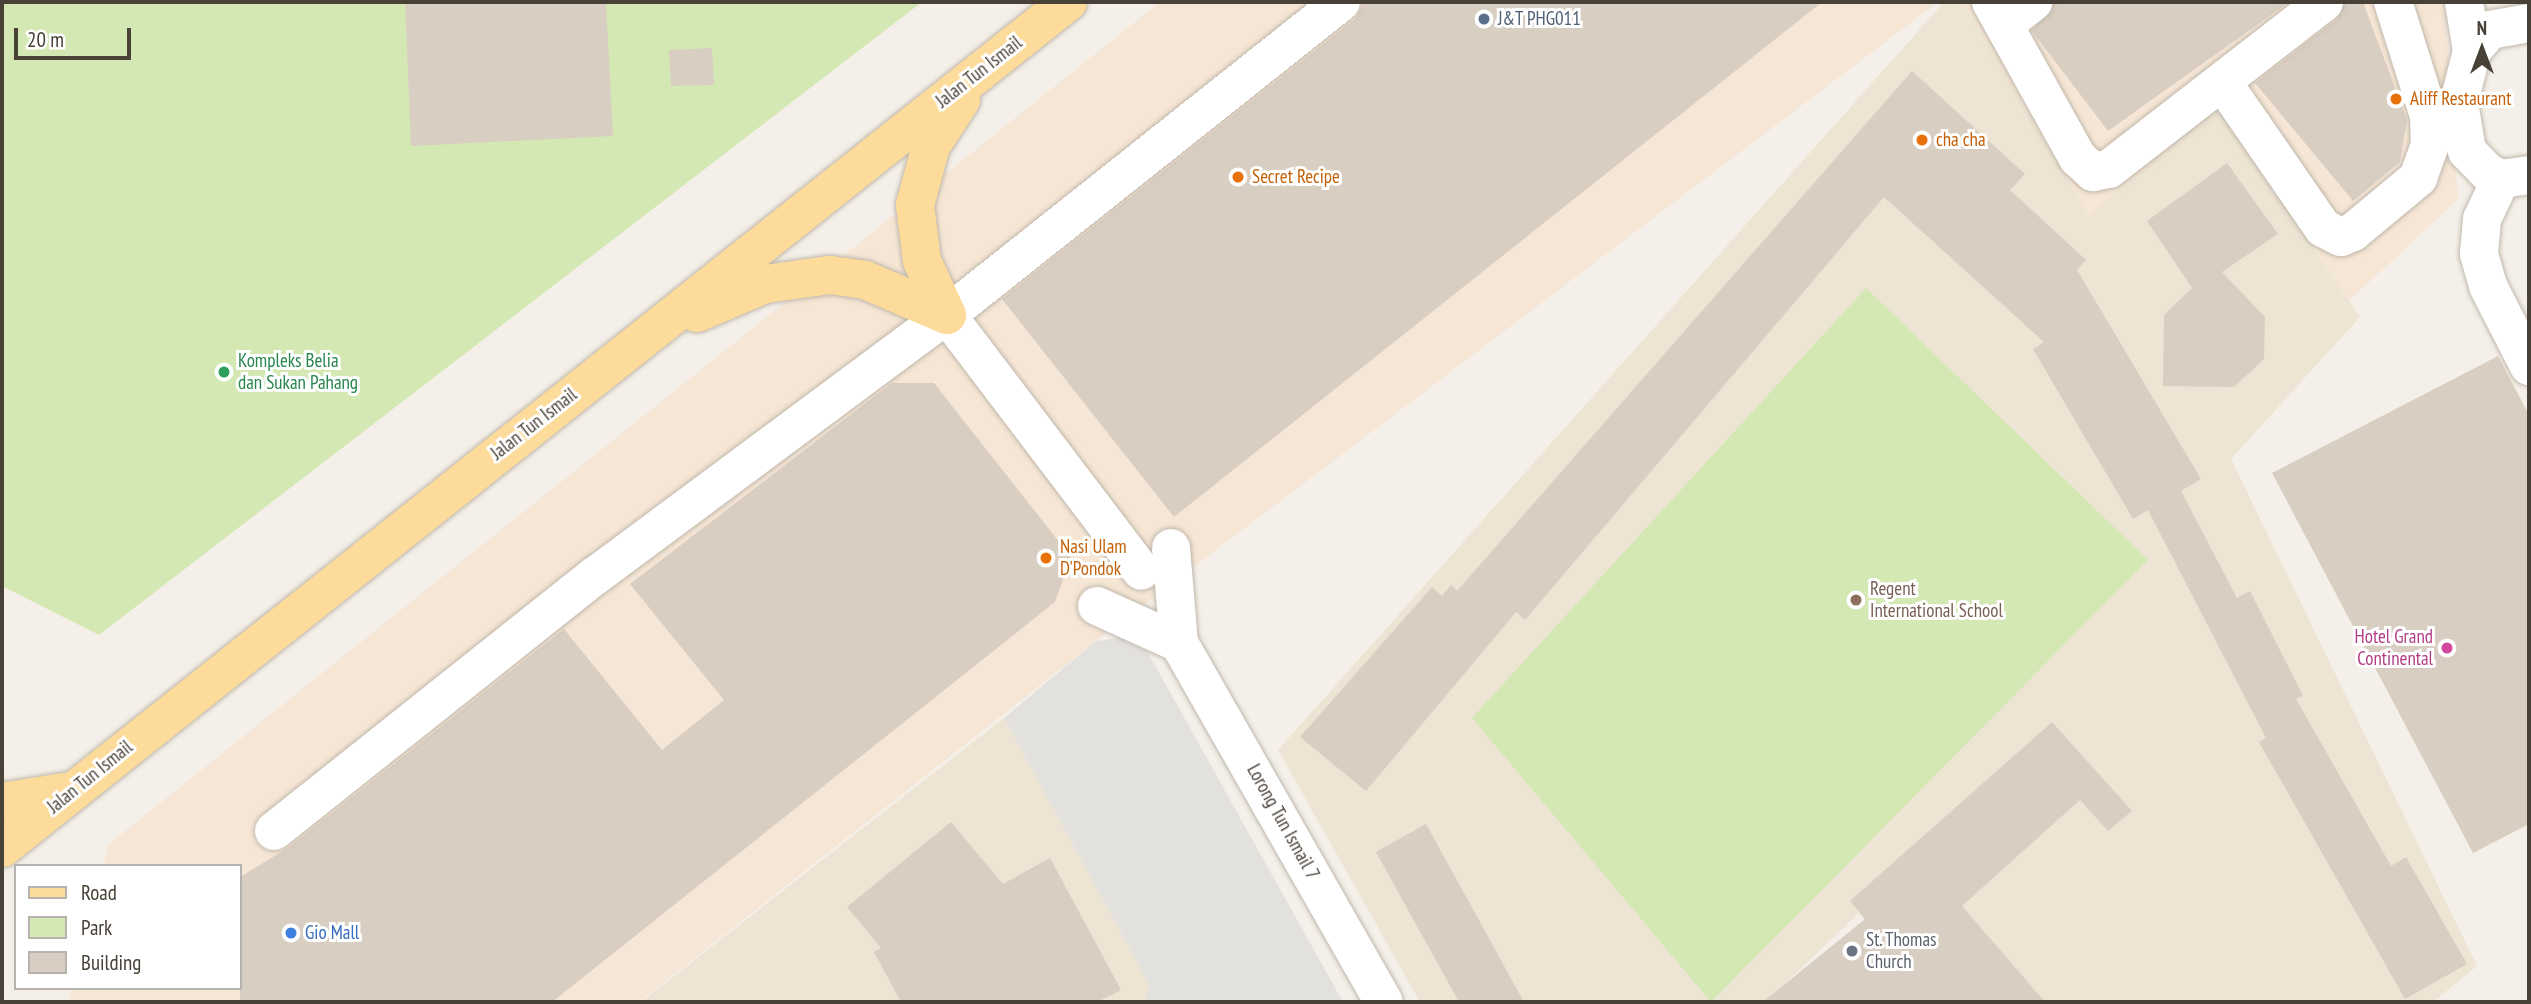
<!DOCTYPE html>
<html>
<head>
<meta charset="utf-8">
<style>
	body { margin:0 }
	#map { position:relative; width:2531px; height:1004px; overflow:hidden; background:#f4f0e9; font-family:"PT Sans Narrow",sans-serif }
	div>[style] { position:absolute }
	.commercial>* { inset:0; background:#f6e6d5 }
	.education>* { inset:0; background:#ede4d3 }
	.green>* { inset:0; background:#d3e8b3 }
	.parking>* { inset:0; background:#e3e1de }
	.building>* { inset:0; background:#d9cec2 }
	.roads { filter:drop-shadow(0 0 2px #c0b8ac) drop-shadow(0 0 2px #c0b8ac) }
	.minor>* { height:38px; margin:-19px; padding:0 19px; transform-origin:19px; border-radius:19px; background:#fff }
	.major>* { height:38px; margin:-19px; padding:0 19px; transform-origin:19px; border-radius:19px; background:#fddb9a }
	.dots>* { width:19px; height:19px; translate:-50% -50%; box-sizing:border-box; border:4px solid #fff; border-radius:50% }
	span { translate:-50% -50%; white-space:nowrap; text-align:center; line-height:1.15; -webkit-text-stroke:6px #fff; paint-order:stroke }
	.service-label { font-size:19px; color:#4e5e75 }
	.left { translate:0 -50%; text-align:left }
	.street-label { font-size:19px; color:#484137 }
	.food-label { font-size:19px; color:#c56008 }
	.leisure-label { font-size:19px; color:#27864d }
	.education-label { font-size:19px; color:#785e54 }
	.hotel-label { font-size:19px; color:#b23c85 }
	.right { translate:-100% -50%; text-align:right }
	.shop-label { font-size:19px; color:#366cbe }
	.worship-label { font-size:19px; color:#5b616d }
	.frame { position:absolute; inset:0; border:4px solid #484137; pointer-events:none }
	.legend { position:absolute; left:14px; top:864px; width:228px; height:126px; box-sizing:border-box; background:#fff; border:2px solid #b6b3af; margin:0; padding:9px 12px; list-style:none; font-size:21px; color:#484137 }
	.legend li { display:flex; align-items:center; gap:14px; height:35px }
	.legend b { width:35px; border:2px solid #b6b3af }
	.north { position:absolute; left:2447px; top:14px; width:70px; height:70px; -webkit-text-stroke:5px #fff; paint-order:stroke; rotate:0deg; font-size:19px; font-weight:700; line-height:28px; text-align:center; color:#484137 }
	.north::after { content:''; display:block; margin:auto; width:24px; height:32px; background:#484137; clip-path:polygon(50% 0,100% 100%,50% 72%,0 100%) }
	.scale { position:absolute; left:14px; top:28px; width:117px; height:32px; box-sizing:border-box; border:4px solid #484137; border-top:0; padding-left:9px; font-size:21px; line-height:24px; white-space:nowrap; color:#484137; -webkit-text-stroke:5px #fff; paint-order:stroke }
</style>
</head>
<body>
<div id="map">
	<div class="commercial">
		<i style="clip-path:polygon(1160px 2px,1938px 2px,1096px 641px,639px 1002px,69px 1002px,72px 988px,240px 988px,240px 866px,103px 866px,109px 844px)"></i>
		<i style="clip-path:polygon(1962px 2px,2444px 2px,2458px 199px,2349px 301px,2217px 108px,2089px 217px)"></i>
	</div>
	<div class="education">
		<i style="clip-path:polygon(1944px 2px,1962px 2px,2089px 216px,2217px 107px,2360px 317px,2231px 459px,2477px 966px,2433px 1002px,1970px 1002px,1937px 963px,1919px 979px,1859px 913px,1766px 1002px,1420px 1002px,1278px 750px)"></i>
		<i style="clip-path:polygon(1004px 718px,1149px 984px,1144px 1002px,641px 1002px)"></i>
	</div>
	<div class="green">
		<i style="clip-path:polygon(2px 2px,922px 2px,99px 635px,2px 586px)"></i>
		<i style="clip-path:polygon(1866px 288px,2148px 560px,1711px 1002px,1472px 718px)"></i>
	</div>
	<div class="parking">
		<i style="clip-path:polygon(1120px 638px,1147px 651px,1343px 1002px,1144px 1002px,1149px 984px,1004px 718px,1096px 641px)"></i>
	</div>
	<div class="building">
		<i style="clip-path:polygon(405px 2px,606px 2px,613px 136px,411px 146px)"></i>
		<i style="clip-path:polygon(1365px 2px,1822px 2px,1174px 517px,1002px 299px,1355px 19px)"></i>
		<i style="clip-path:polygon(2054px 2px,2289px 2px,2108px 131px,2032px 31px)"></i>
		<i style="clip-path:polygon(2345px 2px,2363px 2px,2407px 120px,2400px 162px,2353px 201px,2255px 83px,2337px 19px)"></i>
		<i style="clip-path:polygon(712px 48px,714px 85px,671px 86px,669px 50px)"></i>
		<i style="clip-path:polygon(1912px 71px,2025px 174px,2010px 190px,2086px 260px,2077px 270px,2201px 479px,2181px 491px,2237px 598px,2250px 591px,2303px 696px,2296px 699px,2391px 866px,2406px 857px,2467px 964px,2405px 999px,2259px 742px,2266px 738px,2148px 510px,2133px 519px,2033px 349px,2044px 342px,1884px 197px,1525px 620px,1516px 612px,1366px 791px,1300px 737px,1432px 587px,1442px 596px,1451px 585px,1457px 591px)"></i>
		<i style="clip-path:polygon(2227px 163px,2278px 234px,2222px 272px,2265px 317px,2264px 359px,2234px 387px,2163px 386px,2164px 315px,2192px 288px,2147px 221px)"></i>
		<i style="clip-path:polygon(2498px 356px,2529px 415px,2529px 824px,2473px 853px,2272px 473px)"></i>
		<i style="clip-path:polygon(892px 383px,934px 383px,1071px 557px,1055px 602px,552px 1002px,240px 1002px,240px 877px,288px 848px,564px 629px,662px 750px,724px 700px,630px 584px)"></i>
		<i style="clip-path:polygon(2052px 722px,2132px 811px,2108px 831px,2080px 800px,1962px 906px,2045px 1002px,1763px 1002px,1865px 919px,1850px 901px)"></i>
		<i style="clip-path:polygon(951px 822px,1003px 884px,1050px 858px,1121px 990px,1097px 1002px,901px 1002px,874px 952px,881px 948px,847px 907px)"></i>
		<i style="clip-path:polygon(1426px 824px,1524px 1002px,1459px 1002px,1376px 852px)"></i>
	</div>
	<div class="roads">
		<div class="minor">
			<i style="left:1991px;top:2px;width:179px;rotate:60.9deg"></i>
			<i style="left:2078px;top:158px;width:21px;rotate:43deg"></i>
			<i style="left:2093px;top:172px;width:16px;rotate:-11deg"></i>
			<i style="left:2109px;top:169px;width:272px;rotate:-37.8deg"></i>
			<i style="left:2464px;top:2px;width:50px;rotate:80.7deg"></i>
			<i style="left:2529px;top:23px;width:40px;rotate:170deg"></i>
			<i style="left:2490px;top:30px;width:28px;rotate:131deg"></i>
			<i style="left:2472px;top:51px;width:53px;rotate:104.3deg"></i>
			<i style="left:2459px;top:102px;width:50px;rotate:80.7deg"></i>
			<i style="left:2467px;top:151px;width:29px;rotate:46deg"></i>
			<i style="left:2487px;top:172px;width:16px;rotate:27deg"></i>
			<i style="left:2501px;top:179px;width:28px;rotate:-8deg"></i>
			<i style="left:2005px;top:24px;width:36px;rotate:-38deg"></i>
			<i style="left:2223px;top:83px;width:176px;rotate:55.4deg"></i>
			<i style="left:2323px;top:228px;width:20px;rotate:27deg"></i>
			<i style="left:2341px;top:237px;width:13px;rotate:-23deg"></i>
			<i style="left:2353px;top:232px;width:85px;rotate:-39.7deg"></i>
			<i style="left:2418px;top:178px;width:35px;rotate:-70deg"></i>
			<i style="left:2430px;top:145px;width:29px;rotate:-92deg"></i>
			<i style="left:2429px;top:116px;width:120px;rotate:-107.5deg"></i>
			<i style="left:2501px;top:179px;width:44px;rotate:115.4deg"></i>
			<i style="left:2482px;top:219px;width:35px;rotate:95deg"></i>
			<i style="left:2479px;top:254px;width:33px;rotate:74deg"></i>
			<i style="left:2488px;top:286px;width:90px;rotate:62.9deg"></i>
			<i style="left:947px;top:315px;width:321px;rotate:52.8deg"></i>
			<i style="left:1171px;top:548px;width:95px;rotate:85.2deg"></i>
			<i style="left:1179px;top:643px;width:413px;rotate:60.3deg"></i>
			<i style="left:1097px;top:606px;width:90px;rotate:24.3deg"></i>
			<i style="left:274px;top:831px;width:410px;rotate:-38.5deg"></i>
			<i style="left:595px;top:576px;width:438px;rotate:-36.6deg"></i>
			<i style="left:947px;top:315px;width:503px;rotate:-38.46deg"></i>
		</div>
		<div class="major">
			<i style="left:697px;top:313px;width:74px;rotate:-23.1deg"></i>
			<i style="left:765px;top:284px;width:66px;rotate:-7.9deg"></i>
			<i style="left:830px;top:275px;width:35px;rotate:8deg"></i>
			<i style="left:865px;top:280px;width:89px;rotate:23.1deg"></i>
			<i style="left:947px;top:315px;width:60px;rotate:-114.8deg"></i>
			<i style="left:922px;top:261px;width:56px;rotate:-97.1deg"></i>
			<i style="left:915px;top:205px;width:61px;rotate:-74.8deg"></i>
			<i style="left:931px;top:146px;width:55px;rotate:-56.9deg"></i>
			<i style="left:2px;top:802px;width:63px;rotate:-9.2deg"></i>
			<i style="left:2px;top:848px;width:1361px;rotate:-38.44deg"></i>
		</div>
	</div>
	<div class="dots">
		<i style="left:1484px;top:19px;background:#5c6f8a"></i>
		<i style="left:2396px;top:99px;background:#e8710a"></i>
		<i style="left:1922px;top:140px;background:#e8710a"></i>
		<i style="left:1238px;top:177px;background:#e8710a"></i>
		<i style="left:224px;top:372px;background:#2e9e5b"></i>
		<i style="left:1046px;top:558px;background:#e8710a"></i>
		<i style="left:1856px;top:600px;background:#8d6e63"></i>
		<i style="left:2447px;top:648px;background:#d1479c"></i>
		<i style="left:291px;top:933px;background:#3f7fe0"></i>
		<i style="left:1852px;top:951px;background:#6b7280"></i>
	</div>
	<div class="service-label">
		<span class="left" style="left:1498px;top:19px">J&amp;T PHG011</span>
	</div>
	<div class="street-label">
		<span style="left:979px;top:72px;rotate:-38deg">Jalan Tun Ismail</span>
		<span style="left:534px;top:424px;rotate:-38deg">Jalan Tun Ismail</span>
		<span style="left:90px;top:777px;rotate:-39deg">Jalan Tun Ismail</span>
		<span style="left:1283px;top:822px;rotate:61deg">Lorong Tun Ismail 7</span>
	</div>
	<div class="food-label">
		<span class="left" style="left:2410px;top:99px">Aliff Restaurant</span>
		<span class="left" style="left:1936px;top:140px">cha cha</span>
		<span class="left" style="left:1252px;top:177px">Secret Recipe</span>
		<span class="left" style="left:1060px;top:558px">Nasi Ulam<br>D'Pondok</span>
	</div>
	<div class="leisure-label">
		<span class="left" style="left:238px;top:372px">Kompleks Belia<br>dan Sukan Pahang</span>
	</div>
	<div class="education-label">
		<span class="left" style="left:1870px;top:600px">Regent<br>International School</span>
	</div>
	<div class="hotel-label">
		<span class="right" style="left:2433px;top:648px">Hotel Grand<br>Continental</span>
	</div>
	<div class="shop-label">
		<span class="left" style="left:305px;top:933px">Gio Mall</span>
	</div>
	<div class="worship-label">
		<span class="left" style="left:1866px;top:951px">St. Thomas<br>Church</span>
	</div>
	<div class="frame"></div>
	<ul class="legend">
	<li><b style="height:9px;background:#fddb9a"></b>Road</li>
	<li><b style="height:19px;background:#d3e8b3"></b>Park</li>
	<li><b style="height:19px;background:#d9cec2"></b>Building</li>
	</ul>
	<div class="north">N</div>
	<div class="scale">20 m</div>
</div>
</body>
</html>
